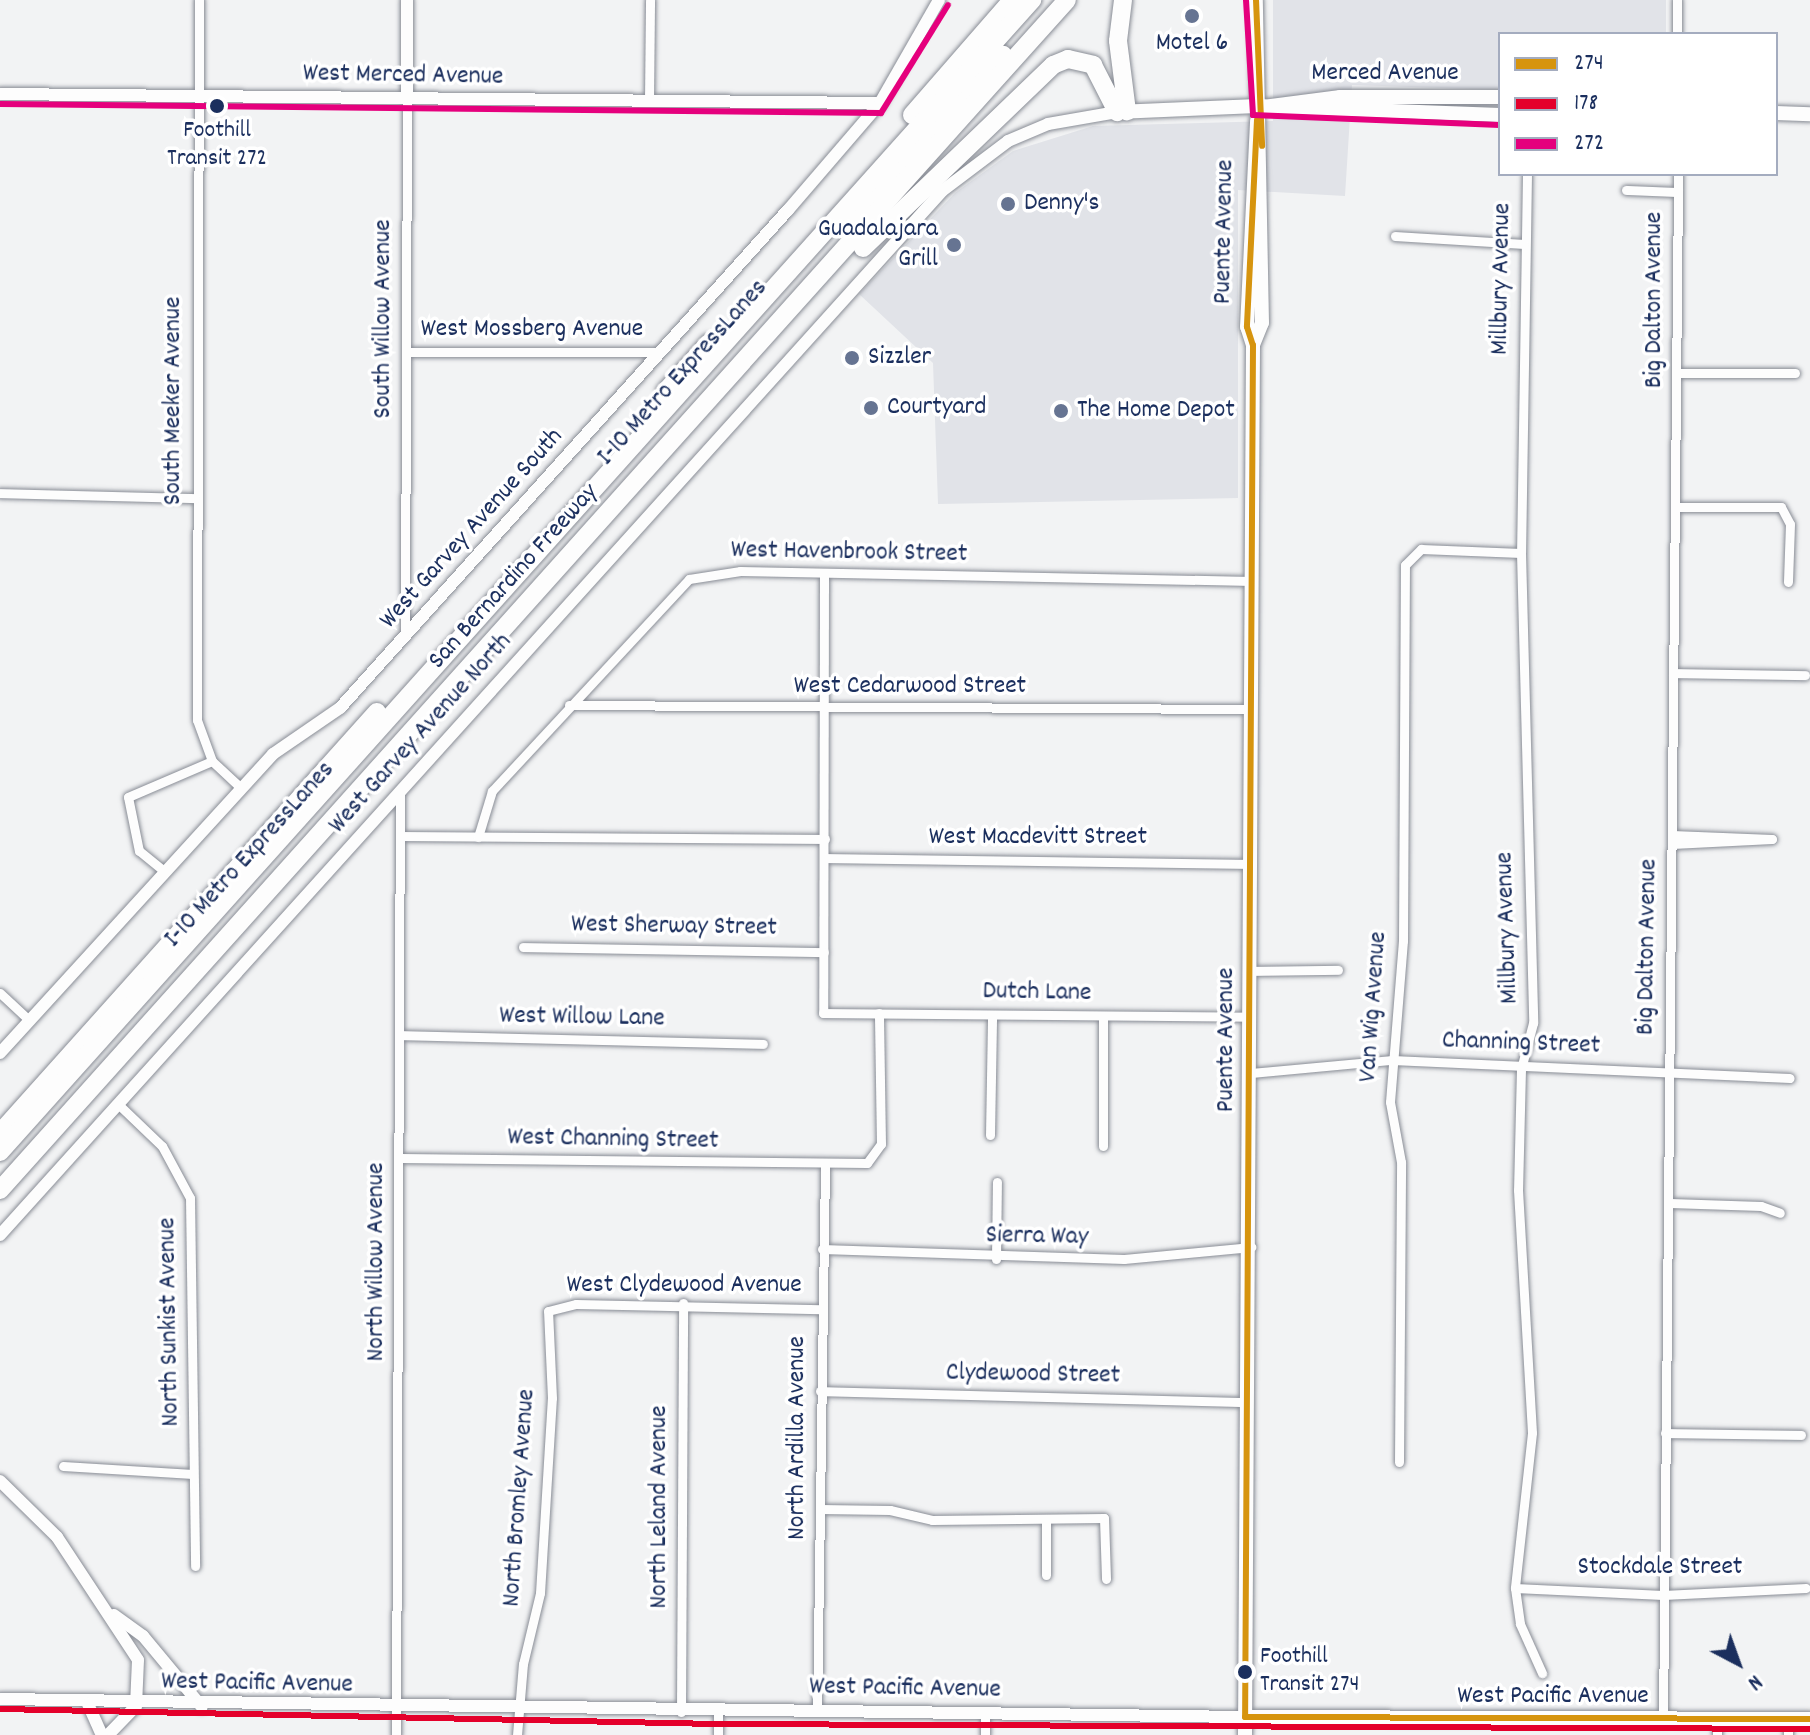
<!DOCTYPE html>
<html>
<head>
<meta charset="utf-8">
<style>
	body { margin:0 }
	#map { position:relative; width:1810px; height:1735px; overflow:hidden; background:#f2f3f4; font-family:Dekko,sans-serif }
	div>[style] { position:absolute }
	.built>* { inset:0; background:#e1e3e8 }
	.roads { filter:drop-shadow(0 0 2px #888c95) drop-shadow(0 0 2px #888c95) }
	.minor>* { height:9px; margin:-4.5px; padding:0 4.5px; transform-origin:4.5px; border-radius:4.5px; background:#fdfdfd }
	.tertiary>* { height:12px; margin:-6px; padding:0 6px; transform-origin:6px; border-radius:6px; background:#fdfdfd }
	.secondary>* { height:14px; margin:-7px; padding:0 7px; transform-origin:7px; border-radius:7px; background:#fdfdfd }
	.motorway>* { height:18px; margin:-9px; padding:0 9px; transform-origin:9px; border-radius:9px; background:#fdfdfd }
	.bus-1>* { height:6px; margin:-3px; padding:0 3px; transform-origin:3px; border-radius:3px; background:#d6940e }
	.bus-2>* { height:6px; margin:-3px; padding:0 3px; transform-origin:3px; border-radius:3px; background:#e4002b }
	.bus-3>* { height:6px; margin:-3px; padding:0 3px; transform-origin:3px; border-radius:3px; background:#e5007d }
	.dots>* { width:22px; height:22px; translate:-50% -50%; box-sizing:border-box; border:4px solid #fff; border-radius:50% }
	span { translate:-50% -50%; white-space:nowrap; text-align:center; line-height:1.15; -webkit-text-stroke:7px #fff; paint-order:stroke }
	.bus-label { font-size:24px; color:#1b2f5e }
	.left { translate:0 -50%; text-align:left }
	.poi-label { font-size:26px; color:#1b2f5e }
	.right { translate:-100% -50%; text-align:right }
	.street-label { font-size:26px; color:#1b2f5e }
	.legend { position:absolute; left:1498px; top:32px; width:280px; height:144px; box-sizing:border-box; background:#fff; border:2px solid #a4acbf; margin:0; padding:10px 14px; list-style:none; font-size:24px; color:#1b2f5e }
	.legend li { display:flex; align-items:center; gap:16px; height:40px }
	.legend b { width:40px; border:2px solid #a4acbf }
	.north { position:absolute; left:1698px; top:1623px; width:80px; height:80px; -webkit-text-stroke:6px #fff; paint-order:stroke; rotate:139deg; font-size:22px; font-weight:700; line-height:32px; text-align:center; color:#1b2f5e }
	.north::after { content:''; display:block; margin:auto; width:28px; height:36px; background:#1b2f5e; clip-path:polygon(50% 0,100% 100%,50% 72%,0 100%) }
</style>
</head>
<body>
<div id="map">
	<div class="built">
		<i style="clip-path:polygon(1273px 0,1666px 0,1666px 34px,1500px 34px,1500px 90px,1352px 85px,1345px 196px,1238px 190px,1238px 498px,938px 504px,933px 363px,859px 294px,955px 193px,1013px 151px,1093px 126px,1273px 121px)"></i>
	</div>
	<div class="roads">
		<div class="minor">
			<i style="left:199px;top:0;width:720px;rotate:90.16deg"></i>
			<i style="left:197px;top:720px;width:44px;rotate:69.9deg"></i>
			<i style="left:212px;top:761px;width:38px;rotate:43deg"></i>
			<i style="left:1677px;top:34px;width:34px;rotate:-90deg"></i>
			<i style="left:649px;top:100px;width:100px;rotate:-89.4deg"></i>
			<i style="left:1527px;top:174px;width:379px;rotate:90.9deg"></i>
			<i style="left:1521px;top:553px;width:470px;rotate:88.5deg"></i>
			<i style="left:1533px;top:1023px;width:48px;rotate:104.6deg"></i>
			<i style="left:1521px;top:1069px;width:121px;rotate:91.4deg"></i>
			<i style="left:1518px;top:1190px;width:243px;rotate:86.7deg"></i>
			<i style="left:1532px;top:1433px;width:156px;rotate:96.3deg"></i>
			<i style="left:1515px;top:1588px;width:36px;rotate:82deg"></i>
			<i style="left:1520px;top:1624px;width:54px;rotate:65.8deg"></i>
			<i style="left:1626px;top:190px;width:52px;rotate:2.2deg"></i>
			<i style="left:1395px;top:236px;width:129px;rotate:3.5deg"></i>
			<i style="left:406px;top:352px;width:252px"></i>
			<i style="left:1677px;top:373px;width:118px"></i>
			<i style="left:0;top:493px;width:195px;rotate:1.5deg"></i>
			<i style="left:1676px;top:507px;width:105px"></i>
			<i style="left:1781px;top:507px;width:19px;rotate:62deg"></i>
			<i style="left:1790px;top:524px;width:58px;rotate:92deg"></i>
			<i style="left:824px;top:575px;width:438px;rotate:90.1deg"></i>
			<i style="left:823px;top:1013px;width:428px;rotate:0.5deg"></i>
			<i style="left:405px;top:637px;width:539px;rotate:-89.79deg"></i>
			<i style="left:1673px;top:673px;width:132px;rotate:0.9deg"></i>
			<i style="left:569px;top:705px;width:682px;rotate:0.34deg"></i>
			<i style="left:403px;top:836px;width:422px;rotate:0.4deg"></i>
			<i style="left:478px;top:837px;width:48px;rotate:-73.1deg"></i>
			<i style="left:492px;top:791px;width:289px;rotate:-47.1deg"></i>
			<i style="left:689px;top:579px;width:52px;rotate:-8.9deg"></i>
			<i style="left:740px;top:571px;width:512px;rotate:1.12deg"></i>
			<i style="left:1672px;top:844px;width:100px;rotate:-2.9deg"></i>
			<i style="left:1772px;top:839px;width:100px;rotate:-177.7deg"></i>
			<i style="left:826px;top:858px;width:423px;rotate:0.8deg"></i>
			<i style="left:164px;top:871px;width:32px;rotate:-141deg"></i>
			<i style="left:139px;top:851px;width:55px;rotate:-101.5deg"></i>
			<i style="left:128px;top:797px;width:91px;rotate:-23.2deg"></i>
			<i style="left:523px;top:947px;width:301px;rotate:1deg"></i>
			<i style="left:1250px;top:971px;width:88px;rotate:-0.7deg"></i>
			<i style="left:0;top:993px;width:40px;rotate:43deg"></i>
			<i style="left:400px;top:1035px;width:363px;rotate:1.4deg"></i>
			<i style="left:1251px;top:1073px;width:142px;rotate:-5.3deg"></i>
			<i style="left:1392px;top:1060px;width:398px;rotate:2.6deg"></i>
			<i style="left:118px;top:1104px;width:61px;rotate:43.7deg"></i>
			<i style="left:162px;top:1146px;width:59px;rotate:61.7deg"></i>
			<i style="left:190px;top:1198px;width:368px;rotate:89.2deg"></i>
			<i style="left:990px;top:1135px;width:120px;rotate:-89deg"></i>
			<i style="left:1103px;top:1146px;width:130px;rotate:-90deg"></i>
			<i style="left:400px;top:1158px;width:467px;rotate:0.6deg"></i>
			<i style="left:867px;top:1163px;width:24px;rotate:-54deg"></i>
			<i style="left:881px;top:1144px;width:131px;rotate:-90.9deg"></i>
			<i style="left:1670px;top:1203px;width:91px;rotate:1.9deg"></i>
			<i style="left:1761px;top:1206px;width:20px;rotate:20deg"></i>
			<i style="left:822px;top:1249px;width:302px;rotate:1.9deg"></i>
			<i style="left:1124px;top:1259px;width:128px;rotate:-5.4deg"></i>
			<i style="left:996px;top:1259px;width:77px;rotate:-89.3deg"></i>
			<i style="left:820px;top:1391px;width:425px;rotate:1.5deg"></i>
			<i style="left:1665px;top:1433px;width:136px;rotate:0.8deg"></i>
			<i style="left:1399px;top:1462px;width:300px;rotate:-89.6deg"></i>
			<i style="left:1401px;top:1162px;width:61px;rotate:-100.4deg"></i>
			<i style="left:1390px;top:1102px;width:162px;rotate:-85.4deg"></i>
			<i style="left:1403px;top:941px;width:376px;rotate:-89.7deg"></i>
			<i style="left:1405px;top:565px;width:23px;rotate:-45deg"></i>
			<i style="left:1421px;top:549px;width:100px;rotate:2.3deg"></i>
			<i style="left:63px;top:1466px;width:130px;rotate:3.5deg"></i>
			<i style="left:820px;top:1509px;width:70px;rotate:0.8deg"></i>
			<i style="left:890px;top:1510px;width:43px;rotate:13.4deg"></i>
			<i style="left:932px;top:1520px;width:172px;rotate:-0.7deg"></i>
			<i style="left:1104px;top:1518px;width:61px;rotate:88.1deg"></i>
			<i style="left:1046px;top:1575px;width:56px;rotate:-90deg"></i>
			<i style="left:1515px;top:1588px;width:148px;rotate:2.7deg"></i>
			<i style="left:1663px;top:1595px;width:143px;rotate:-2.8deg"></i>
			<i style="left:817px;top:1711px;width:545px;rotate:-89.16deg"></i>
			<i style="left:681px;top:1712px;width:409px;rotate:-89.7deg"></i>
			<i style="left:1717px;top:1720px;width:15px;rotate:90deg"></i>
			<i style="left:1663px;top:1721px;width:1547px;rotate:-89.44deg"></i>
			<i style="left:396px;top:1735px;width:945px;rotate:-89.76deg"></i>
			<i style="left:517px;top:1735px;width:71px;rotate:-85.2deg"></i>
			<i style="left:523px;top:1664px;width:73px;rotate:-76.5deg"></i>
			<i style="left:540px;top:1593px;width:195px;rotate:-86.5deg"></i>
			<i style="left:552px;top:1398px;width:87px;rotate:-92.6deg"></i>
			<i style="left:548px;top:1311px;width:29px;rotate:-14deg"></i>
			<i style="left:576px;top:1304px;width:245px;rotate:1.2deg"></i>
			<i style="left:718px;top:1735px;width:21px;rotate:-90deg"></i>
			<i style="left:985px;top:1735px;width:22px;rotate:-90deg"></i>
			<i style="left:1788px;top:1735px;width:15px;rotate:-90deg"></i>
		</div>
		<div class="tertiary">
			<i style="left:0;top:94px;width:880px;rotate:0.59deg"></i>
			<i style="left:407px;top:98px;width:98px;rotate:-90deg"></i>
			<i style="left:0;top:1053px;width:405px;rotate:-47.6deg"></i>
			<i style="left:273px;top:754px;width:81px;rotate:-34.5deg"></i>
			<i style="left:340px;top:708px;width:670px;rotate:-48.03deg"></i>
			<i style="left:788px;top:210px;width:141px;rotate:-49.3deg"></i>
			<i style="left:880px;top:103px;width:119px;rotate:-60.2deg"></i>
			<i style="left:0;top:1235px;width:1406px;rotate:-47.94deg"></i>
			<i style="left:942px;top:191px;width:83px;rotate:-37.1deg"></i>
			<i style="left:1008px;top:141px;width:43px;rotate:-23deg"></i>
			<i style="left:1048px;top:124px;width:70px;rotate:-9.9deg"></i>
			<i style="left:0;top:1481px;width:80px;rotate:44.5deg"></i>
			<i style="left:57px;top:1537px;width:147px;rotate:56.6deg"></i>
			<i style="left:138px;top:1660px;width:46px;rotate:92.5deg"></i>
			<i style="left:136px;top:1706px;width:40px;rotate:134deg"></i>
			<i style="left:114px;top:1615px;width:36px;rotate:36deg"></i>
			<i style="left:143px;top:1636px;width:92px;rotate:50.3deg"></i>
			<i style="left:0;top:1699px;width:1245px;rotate:0.83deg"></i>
			<i style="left:88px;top:1704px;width:34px;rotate:66deg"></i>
		</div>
		<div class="secondary">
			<i style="left:1271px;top:106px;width:70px;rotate:-7.4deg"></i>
			<i style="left:1340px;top:97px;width:160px"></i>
			<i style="left:1117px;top:112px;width:140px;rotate:-2.5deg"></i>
			<i style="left:1257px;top:106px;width:243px;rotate:2.1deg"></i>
			<i style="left:1776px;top:113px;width:34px;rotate:2deg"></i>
			<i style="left:1253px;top:345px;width:24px;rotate:-68deg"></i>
			<i style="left:1262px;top:323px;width:323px;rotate:-91.1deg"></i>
			<i style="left:1245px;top:1717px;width:565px;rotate:0.2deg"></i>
			<i style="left:1245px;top:1735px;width:1390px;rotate:-89.67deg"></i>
			<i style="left:1253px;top:345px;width:19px;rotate:-108deg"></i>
			<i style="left:1247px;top:327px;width:207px;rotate:-87.2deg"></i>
		</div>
		<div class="motorway">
			<i style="left:1123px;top:0;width:41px;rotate:97deg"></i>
			<i style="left:1118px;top:41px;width:71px;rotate:82.7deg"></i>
			<i style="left:912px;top:115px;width:152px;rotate:-49deg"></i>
			<i style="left:849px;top:227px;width:231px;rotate:-48.2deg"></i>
			<i style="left:863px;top:248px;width:264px;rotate:-43.9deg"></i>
			<i style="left:1053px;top:65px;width:16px;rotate:-22deg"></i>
			<i style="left:1068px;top:59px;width:26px;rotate:13deg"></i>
			<i style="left:1093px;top:65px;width:53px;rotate:62.9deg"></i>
			<i style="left:665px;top:392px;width:66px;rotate:-48.1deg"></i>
			<i style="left:0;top:1133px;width:565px;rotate:-48.16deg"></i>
			<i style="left:0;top:1152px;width:1547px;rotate:-48.14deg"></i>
			<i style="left:0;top:1190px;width:1598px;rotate:-48.12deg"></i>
		</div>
	</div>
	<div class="bus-1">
		<i style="left:1256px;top:0;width:146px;rotate:87.6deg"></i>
		<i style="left:1257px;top:120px;width:207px;rotate:92.8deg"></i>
		<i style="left:1247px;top:327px;width:19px;rotate:72deg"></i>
		<i style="left:1253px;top:345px;width:1372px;rotate:90.33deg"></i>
		<i style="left:1245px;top:1717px;width:565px;rotate:0.2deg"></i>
	</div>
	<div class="bus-2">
		<i style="left:0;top:1709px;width:718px;rotate:1.2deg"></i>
		<i style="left:718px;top:1724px;width:1092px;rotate:0.26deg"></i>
	</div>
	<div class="bus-3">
		<i style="left:1246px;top:0;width:115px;rotate:86.5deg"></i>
		<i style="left:1253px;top:115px;width:247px;rotate:2.3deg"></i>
		<i style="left:0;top:104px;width:881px;rotate:0.59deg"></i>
		<i style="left:881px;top:113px;width:127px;rotate:-58.2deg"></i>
	</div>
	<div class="dots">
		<i style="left:1192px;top:16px;background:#667492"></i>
		<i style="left:217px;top:106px;background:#1b2f5e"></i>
		<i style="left:1008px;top:204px;background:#667492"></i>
		<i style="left:954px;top:245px;background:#667492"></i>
		<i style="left:852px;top:358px;background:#667492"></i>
		<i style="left:871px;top:408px;background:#667492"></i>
		<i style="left:1061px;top:411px;background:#667492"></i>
		<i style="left:1245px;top:1672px;background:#1b2f5e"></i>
	</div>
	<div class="bus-label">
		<span style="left:217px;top:146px">Foothill<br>Transit 272</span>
		<span class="left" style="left:1260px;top:1672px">Foothill<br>Transit 274</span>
	</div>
	<div class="poi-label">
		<span style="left:1192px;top:44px">Motel 6</span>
		<span class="left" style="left:1024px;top:204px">Denny's</span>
		<span class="right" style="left:938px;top:245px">Guadalajara<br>Grill</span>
		<span class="left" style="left:868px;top:358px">Sizzler</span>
		<span class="left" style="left:887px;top:408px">Courtyard</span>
		<span class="left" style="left:1077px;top:411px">The Home Depot</span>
	</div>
	<div class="street-label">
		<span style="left:1385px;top:74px">Merced Avenue</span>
		<span style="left:403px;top:76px;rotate:1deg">West Merced Avenue</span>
		<span style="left:1225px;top:232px;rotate:-89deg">Puente Avenue</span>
		<span style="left:1502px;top:279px;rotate:-89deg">Millbury Avenue</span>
		<span style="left:1655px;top:300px;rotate:-90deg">Big Dalton Avenue</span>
		<span style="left:384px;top:319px;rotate:-90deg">South Willow Avenue</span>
		<span style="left:532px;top:330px">West Mossberg Avenue</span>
		<span style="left:683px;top:373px;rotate:-48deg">I-10 Metro ExpressLanes</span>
		<span style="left:174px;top:401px;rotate:-90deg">South Meeker Avenue</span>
		<span style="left:472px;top:529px;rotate:-48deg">West Garvey Avenue South</span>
		<span style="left:849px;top:553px;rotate:1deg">West Havenbrook Street</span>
		<span style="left:514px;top:577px;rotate:-48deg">San Bernardino Freeway</span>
		<span style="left:910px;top:687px">West Cedarwood Street</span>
		<span style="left:421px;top:734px;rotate:-48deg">West Garvey Avenue North</span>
		<span style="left:1038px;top:838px">West Macdevitt Street</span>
		<span style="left:250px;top:855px;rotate:-48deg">I-10 Metro ExpressLanes</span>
		<span style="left:674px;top:927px;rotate:1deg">West Sherway Street</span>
		<span style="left:1508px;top:928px;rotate:-92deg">Millbury Avenue</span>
		<span style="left:1648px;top:947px;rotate:-89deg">Big Dalton Avenue</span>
		<span style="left:1037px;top:993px;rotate:1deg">Dutch Lane</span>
		<span style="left:1374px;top:1007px;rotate:-86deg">Van Wig Avenue</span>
		<span style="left:582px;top:1018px;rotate:1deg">West Willow Lane</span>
		<span style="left:1227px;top:1040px;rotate:-90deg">Puente Avenue</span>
		<span style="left:1521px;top:1044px;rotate:2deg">Channing Street</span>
		<span style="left:613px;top:1140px;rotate:1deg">West Channing Street</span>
		<span style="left:1037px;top:1237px;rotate:1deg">Sierra Way</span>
		<span style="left:377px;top:1262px;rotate:-90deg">North Willow Avenue</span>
		<span style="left:684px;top:1286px">West Clydewood Avenue</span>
		<span style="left:170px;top:1322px;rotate:-91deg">North Sunkist Avenue</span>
		<span style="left:1033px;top:1375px;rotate:1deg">Clydewood Street</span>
		<span style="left:798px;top:1438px;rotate:-90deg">North Ardilla Avenue</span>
		<span style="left:520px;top:1498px;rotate:-86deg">North Bromley Avenue</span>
		<span style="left:660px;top:1507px;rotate:-90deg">North Leland Avenue</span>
		<span style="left:1660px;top:1568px">Stockdale Street</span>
		<span style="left:257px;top:1684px;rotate:1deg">West Pacific Avenue</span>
		<span style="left:905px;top:1689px;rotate:1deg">West Pacific Avenue</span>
		<span style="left:1553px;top:1697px">West Pacific Avenue</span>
	</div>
	<ul class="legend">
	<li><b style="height:10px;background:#d6940e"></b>274</li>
	<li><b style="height:10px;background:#e4002b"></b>178</li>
	<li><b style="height:10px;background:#e5007d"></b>272</li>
	</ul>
	<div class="north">N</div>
</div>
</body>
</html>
